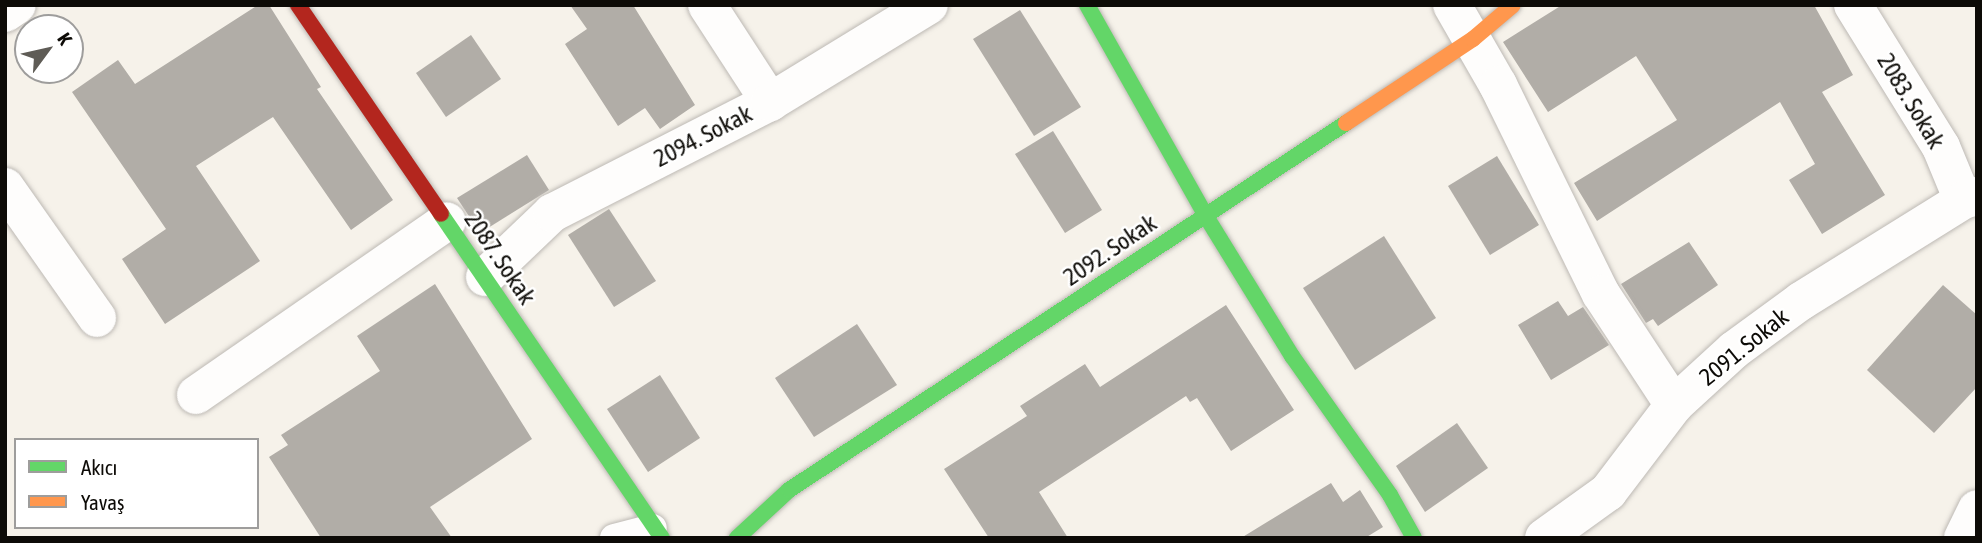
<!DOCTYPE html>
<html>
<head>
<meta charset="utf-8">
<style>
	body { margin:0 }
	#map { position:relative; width:1982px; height:543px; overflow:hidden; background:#f6f2ea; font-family:"Asap Condensed",sans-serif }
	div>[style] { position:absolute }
	.building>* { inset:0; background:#b1ada7 }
	.roads { filter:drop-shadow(0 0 2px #bdb9b4) drop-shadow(0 0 2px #bdb9b4) }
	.lane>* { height:28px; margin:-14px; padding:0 14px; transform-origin:14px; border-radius:14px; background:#fefdfc }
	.street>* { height:38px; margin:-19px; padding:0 19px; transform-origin:19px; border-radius:19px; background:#fefdfc }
	.fast>* { height:16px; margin:-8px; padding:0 8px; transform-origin:8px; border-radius:8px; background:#63d668 }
	.slow>* { height:16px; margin:-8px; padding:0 8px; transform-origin:8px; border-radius:8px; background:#ff974d }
	.jam>* { height:16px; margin:-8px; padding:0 8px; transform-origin:8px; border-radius:8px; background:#b3261e }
	span { translate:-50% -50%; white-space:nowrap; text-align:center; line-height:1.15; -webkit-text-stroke:5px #fff; paint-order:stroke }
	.street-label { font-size:24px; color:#0d0b07 }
	.frame { position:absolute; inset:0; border:7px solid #0d0b07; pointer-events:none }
	.legend { position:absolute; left:14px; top:438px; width:245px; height:91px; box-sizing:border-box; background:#fff; border:2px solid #9e9d9c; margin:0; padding:9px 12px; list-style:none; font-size:21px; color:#0d0b07 }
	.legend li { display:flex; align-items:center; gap:14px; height:35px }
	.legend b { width:35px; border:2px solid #9e9d9c }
	.north { position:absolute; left:14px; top:14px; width:70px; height:70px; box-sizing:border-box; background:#fff; border:2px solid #9e9d9c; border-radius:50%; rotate:57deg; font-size:19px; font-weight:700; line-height:28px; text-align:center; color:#0d0b07 }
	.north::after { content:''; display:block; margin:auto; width:24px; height:32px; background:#5f5c56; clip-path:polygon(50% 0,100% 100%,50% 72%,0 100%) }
</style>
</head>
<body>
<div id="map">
	<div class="building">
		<i style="clip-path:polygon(258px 5px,269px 5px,321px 87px,317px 89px,393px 200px,351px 230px,273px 117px,196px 166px,260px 261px,165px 324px,122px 259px,166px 229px,72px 92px,118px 60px,135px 84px)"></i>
		<i style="clip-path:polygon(570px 5px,633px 5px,695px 105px,660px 129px,645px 108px,618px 126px,565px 44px,587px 29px)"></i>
		<i style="clip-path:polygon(1562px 5px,1814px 5px,1853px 75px,1822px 92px,1885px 195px,1822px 234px,1789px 180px,1815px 164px,1780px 102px,1597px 221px,1574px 183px,1677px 120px,1636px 56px,1548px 112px,1503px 42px)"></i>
		<i style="clip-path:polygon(1020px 10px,1081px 107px,1034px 136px,973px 39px)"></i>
		<i style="clip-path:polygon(471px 35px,501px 79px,446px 117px,416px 73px)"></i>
		<i style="clip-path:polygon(1053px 131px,1102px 210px,1065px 233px,1015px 154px)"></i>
		<i style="clip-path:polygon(527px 155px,549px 190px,480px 233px,457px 198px)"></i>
		<i style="clip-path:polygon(1497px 156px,1539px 225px,1490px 255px,1448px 186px)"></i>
		<i style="clip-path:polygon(609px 209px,656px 281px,614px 307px,568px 235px)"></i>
		<i style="clip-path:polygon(1384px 236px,1436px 318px,1355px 370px,1303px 288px)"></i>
		<i style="clip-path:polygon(1689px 242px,1718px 285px,1658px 326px,1653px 319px,1646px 323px,1621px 284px)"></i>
		<i style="clip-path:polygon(435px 284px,532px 439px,430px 507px,452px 538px,321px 538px,269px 457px,288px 445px,281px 435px,380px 371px,357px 336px)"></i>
		<i style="clip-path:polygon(1943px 285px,1977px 315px,1977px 387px,1934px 433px,1867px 370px)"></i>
		<i style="clip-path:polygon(1558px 301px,1568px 316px,1583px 307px,1609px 345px,1551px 380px,1518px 325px)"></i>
		<i style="clip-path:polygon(1226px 305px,1294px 410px,1231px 451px,1197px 398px,1190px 402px,1186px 396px,1039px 492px,1068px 538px,989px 538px,944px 469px,1027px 416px,1020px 406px,1085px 364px,1100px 387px)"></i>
		<i style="clip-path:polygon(857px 324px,897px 385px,814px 437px,775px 378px)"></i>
		<i style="clip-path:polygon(660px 375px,700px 438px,648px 472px,607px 409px)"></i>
		<i style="clip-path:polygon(1457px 423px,1488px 468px,1425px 512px,1396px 466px)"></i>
		<i style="clip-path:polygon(1331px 483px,1343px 502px,1360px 490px,1383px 527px,1365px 538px,1241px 538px)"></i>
	</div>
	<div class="roads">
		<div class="lane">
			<i style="left:614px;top:538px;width:40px;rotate:-14.4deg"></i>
		</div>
		<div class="street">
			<i style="left:707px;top:5px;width:116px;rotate:57deg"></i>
			<i style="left:1452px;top:5px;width:92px;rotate:60.1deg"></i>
			<i style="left:1498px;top:85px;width:233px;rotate:63.8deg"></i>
			<i style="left:1601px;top:294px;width:133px;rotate:56.7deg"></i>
			<i style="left:1853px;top:5px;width:167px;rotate:58.2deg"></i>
			<i style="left:1941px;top:147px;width:57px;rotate:67.5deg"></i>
			<i style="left:5px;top:13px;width:14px;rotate:-34deg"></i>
			<i style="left:5px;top:187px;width:160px;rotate:54.9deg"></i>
			<i style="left:485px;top:277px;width:93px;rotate:-43.7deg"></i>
			<i style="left:552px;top:213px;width:245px;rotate:-27deg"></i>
			<i style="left:770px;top:102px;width:186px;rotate:-31.4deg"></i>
			<i style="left:196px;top:395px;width:305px;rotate:-34.7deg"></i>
			<i style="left:1544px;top:538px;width:79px;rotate:-35.7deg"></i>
			<i style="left:1608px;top:492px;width:109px;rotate:-52.8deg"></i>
			<i style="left:1674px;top:405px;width:81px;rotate:-42.5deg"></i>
			<i style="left:1734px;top:350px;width:83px;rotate:-36.2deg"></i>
			<i style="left:1801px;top:301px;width:191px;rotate:-31.9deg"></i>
			<i style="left:1963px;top:200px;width:15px;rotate:-16deg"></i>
			<i style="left:1963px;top:538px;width:32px;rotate:-64deg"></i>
		</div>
		<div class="fast">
			<i style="left:1087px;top:5px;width:239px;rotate:60.6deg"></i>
			<i style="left:1204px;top:213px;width:168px;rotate:58.4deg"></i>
			<i style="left:1292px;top:356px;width:170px;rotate:54.8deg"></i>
			<i style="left:1390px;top:495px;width:49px;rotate:60.8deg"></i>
			<i style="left:441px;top:214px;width:392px;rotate:55.7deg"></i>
			<i style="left:737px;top:538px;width:71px;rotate:-42.7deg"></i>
			<i style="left:789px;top:490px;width:667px;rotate:-33.38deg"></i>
		</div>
		<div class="slow">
			<i style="left:1346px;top:123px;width:152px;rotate:-33.5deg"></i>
			<i style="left:1473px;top:39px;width:52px;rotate:-40.4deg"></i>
		</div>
		<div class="jam">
			<i style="left:298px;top:5px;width:253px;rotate:55.6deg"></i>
		</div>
	</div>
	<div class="street-label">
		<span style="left:1911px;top:101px;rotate:59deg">2083. Sokak</span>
		<span style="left:703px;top:136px;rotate:-27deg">2094. Sokak</span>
		<span style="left:1110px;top:250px;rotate:-34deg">2092. Sokak</span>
		<span style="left:500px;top:258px;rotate:56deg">2087. Sokak</span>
		<span style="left:1744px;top:347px;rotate:-39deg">2091. Sokak</span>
	</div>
	<div class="frame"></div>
	<ul class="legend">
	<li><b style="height:9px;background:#63d668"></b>Akıcı</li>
	<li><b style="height:9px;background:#ff974d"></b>Yavaş</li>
	</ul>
	<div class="north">K</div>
</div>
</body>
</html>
